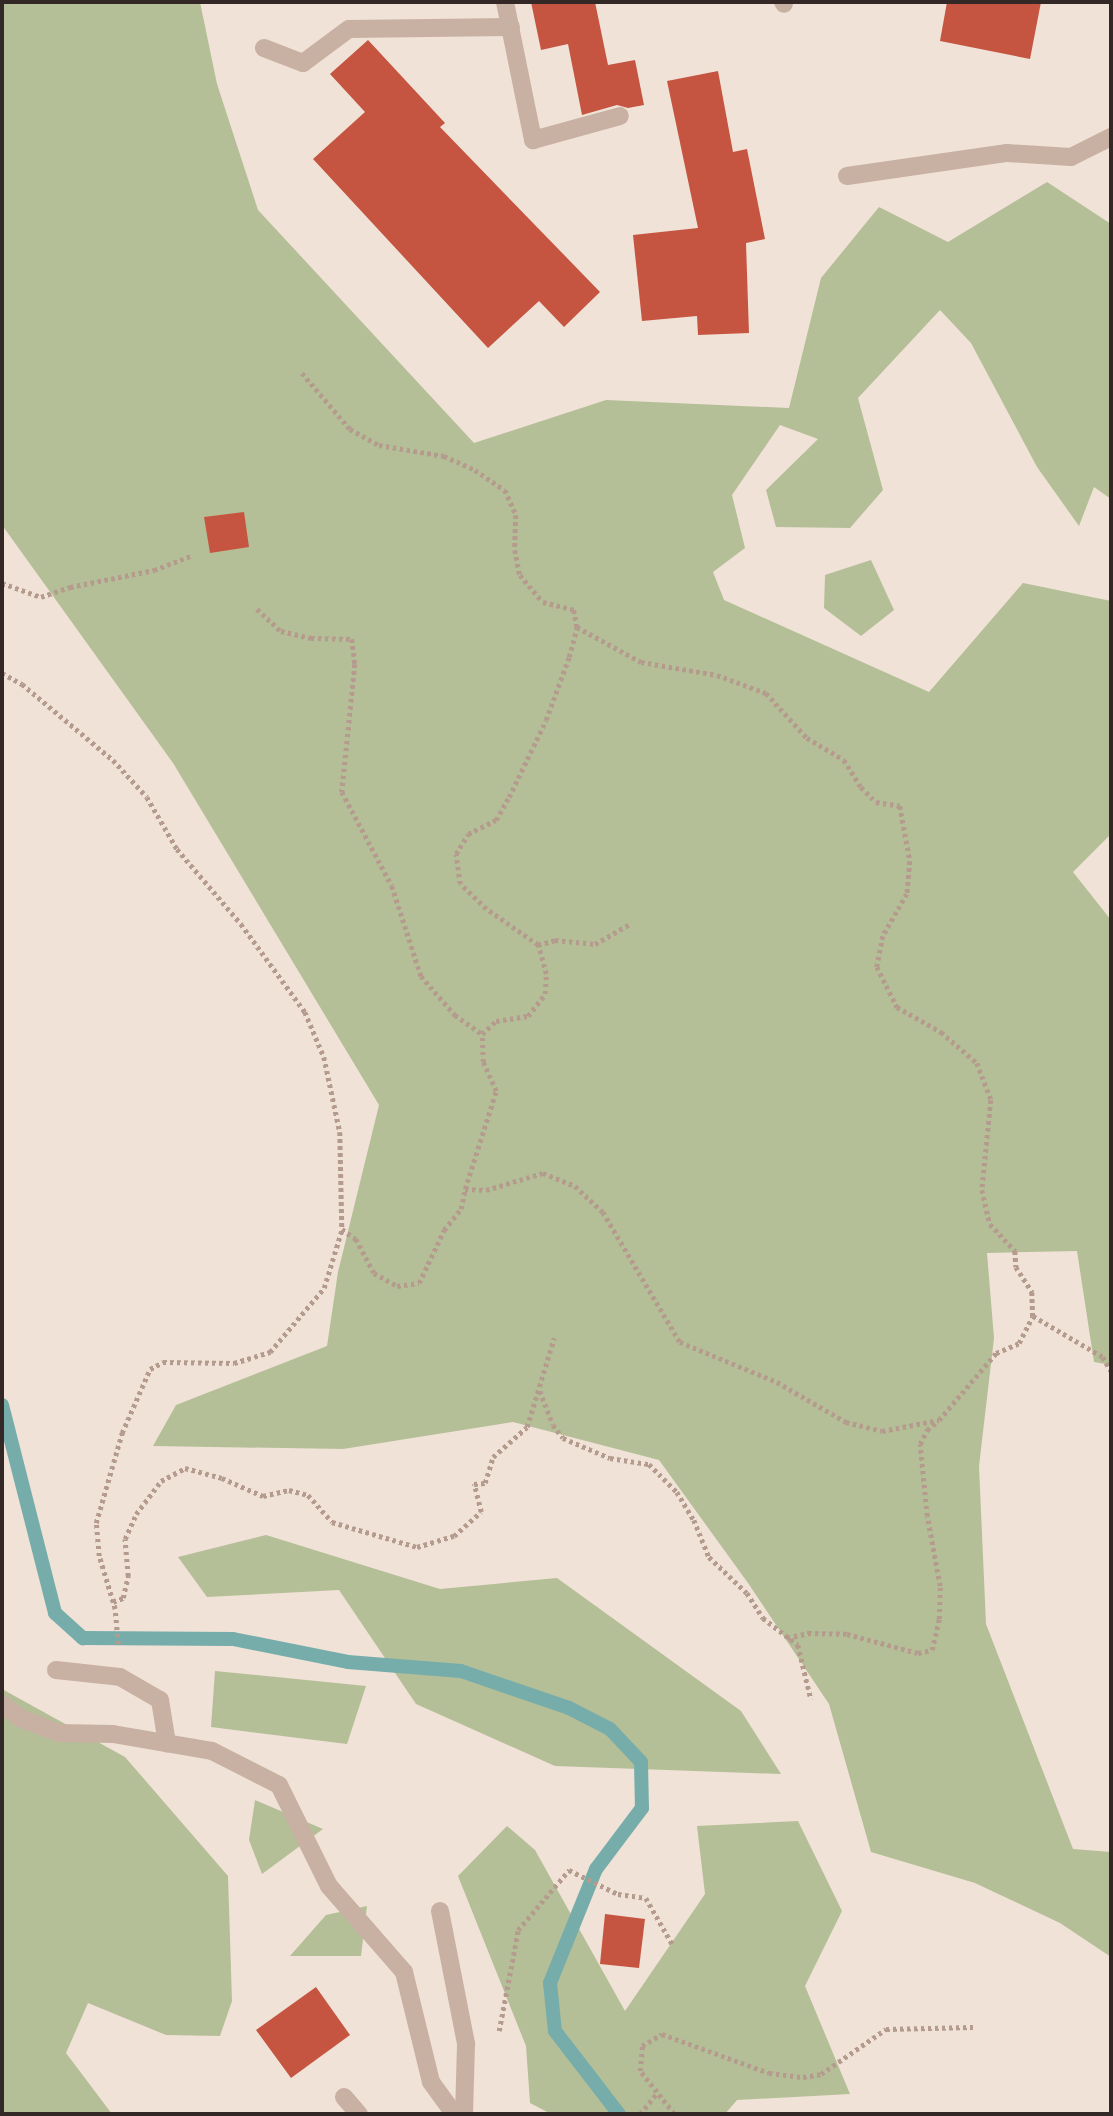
<!DOCTYPE html>
<html>
<head>
<meta charset="utf-8">
<style>
	body { margin:0 }
	#map { position:relative; width:1113px; height:2116px; overflow:hidden; background:#f0e2d7; font-family:Arial,sans-serif }
	div>[style] { position:absolute }
	.green>* { inset:0; background:#b5bf97 }
	.stream>* { height:14px; margin:-7px; padding:0 7px; transform-origin:7px; border-radius:7px; background:#76adaa }
	.building>* { inset:0; background:#c55540 }
	.path>* { height:4.5px; margin-top:-2.25px; transform-origin:0; background:repeating-linear-gradient(90deg,#b49b8e 0 3.5px,transparent 0 7px) }
	.service>* { height:18px; margin:-9px; padding:0 9px; transform-origin:9px; border-radius:9px; background:#c8b1a3 }
	.minor>* { height:18px; margin:-9px; padding:0 9px; transform-origin:9px; border-radius:9px; background:#c8b1a3 }
	span { translate:-50% -50%; white-space:nowrap; text-align:center; line-height:1.15; -webkit-text-stroke:5px #f8ede3; paint-order:stroke }
	.frame { position:absolute; inset:0; border:4px solid #332825; pointer-events:none }
</style>
</head>
<body>
<div id="map">
	<div class="green">
		<i style="clip-path:polygon(2px 2px,200px 2px,217px 84px,258px 210px,474px 443px,606px 400px,789px 408px,821px 278px,879px 207px,948px 242px,1047px 182px,1111px 224px,1111px 499px,1094px 487px,1079px 526px,1037px 467px,971px 343px,940px 310px,858px 398px,883px 490px,850px 528px,776px 527px,766px 490px,818px 439px,780px 425px,732px 495px,745px 548px,713px 572px,724px 600px,929px 692px,1023px 583px,1111px 601px,1111px 834px,1073px 872px,1111px 920px,1111px 1365px,1094px 1362px,1077px 1251px,987px 1253px,994px 1338px,979px 1466px,986px 1624px,1073px 1849px,1111px 1852px,1111px 1957px,1060px 1923px,975px 1883px,871px 1852px,829px 1704px,748px 1583px,659px 1460px,513px 1422px,343px 1449px,153px 1446px,176px 1405px,327px 1346px,338px 1272px,379px 1105px,173px 763px,2px 525px)"></i>
		<i style="clip-path:polygon(871px 560px,894px 610px,861px 636px,824px 608px,825px 575px)"></i>
		<i style="clip-path:polygon(266px 1535px,440px 1589px,557px 1578px,741px 1711px,781px 1774px,555px 1766px,416px 1704px,339px 1590px,207px 1597px,178px 1557px)"></i>
		<i style="clip-path:polygon(215px 1671px,366px 1686px,347px 1744px,211px 1727px)"></i>
		<i style="clip-path:polygon(2px 1689px,125px 1757px,228px 1876px,232px 2001px,220px 2036px,166px 2035px,88px 2003px,66px 2053px,112px 2114px,2px 2114px)"></i>
		<i style="clip-path:polygon(255px 1800px,323px 1829px,262px 1874px,249px 1840px)"></i>
		<i style="clip-path:polygon(798px 1821px,842px 1911px,805px 1986px,850px 2094px,737px 2100px,725px 2114px,551px 2114px,530px 2103px,526px 2046px,458px 1876px,507px 1826px,535px 1850px,625px 2011px,705px 1894px,697px 1826px)"></i>
		<i style="clip-path:polygon(367px 1906px,361px 1956px,290px 1956px,326px 1915px)"></i>
	</div>
	<div class="stream">
		<i style="left:2px;top:1405px;width:215px;rotate:75.7deg"></i>
		<i style="left:55px;top:1613px;width:38px;rotate:42deg"></i>
		<i style="left:83px;top:1638px;width:150px;rotate:0.4deg"></i>
		<i style="left:233px;top:1639px;width:117px;rotate:11.3deg"></i>
		<i style="left:348px;top:1662px;width:113px;rotate:4.6deg"></i>
		<i style="left:461px;top:1671px;width:114px;rotate:18.9deg"></i>
		<i style="left:569px;top:1708px;width:46px;rotate:27.1deg"></i>
		<i style="left:610px;top:1729px;width:45px;rotate:46.8deg"></i>
		<i style="left:641px;top:1762px;width:46px;rotate:88.8deg"></i>
		<i style="left:642px;top:1808px;width:76px;rotate:127deg"></i>
		<i style="left:596px;top:1869px;width:123px;rotate:112deg"></i>
		<i style="left:550px;top:1983px;width:48px;rotate:84.1deg"></i>
		<i style="left:555px;top:2031px;width:105px;rotate:52.4deg"></i>
	</div>
	<div class="building">
		<i style="clip-path:polygon(531px 2px,595px 2px,608px 65px,635px 60px,644px 105px,628px 108px,617px 105px,582px 115px,568px 44px,541px 50px)"></i>
		<i style="clip-path:polygon(947px 2px,1041px 2px,1030px 59px,940px 41px)"></i>
		<i style="clip-path:polygon(368px 40px,445px 123px,440px 127px,600px 292px,564px 327px,539px 301px,488px 348px,313px 159px,365px 112px,330px 74px)"></i>
		<i style="clip-path:polygon(718px 71px,733px 152px,747px 149px,765px 239px,746px 243px,749px 333px,698px 335px,697px 316px,642px 321px,633px 235px,698px 228px,667px 81px)"></i>
		<i style="clip-path:polygon(244px 512px,249px 547px,210px 553px,204px 517px)"></i>
		<i style="clip-path:polygon(605px 1914px,645px 1919px,639px 1968px,600px 1964px)"></i>
		<i style="clip-path:polygon(316px 1987px,350px 2035px,291px 2078px,256px 2030px)"></i>
	</div>
	<div class="path">
		<i style="left:302px;top:373px;width:74px;rotate:49.4deg"></i>
		<i style="left:350px;top:429px;width:33px;rotate:29deg"></i>
		<i style="left:379px;top:445px;width:66px;rotate:9.6deg"></i>
		<i style="left:444px;top:456px;width:34px;rotate:24deg"></i>
		<i style="left:475px;top:470px;width:36px;rotate:34deg"></i>
		<i style="left:505px;top:490px;width:27px;rotate:66deg"></i>
		<i style="left:516px;top:515px;width:35px;rotate:92deg"></i>
		<i style="left:515px;top:550px;width:25px;rotate:79deg"></i>
		<i style="left:520px;top:575px;width:35px;rotate:50deg"></i>
		<i style="left:543px;top:602px;width:32px;rotate:14deg"></i>
		<i style="left:574px;top:610px;width:17px;rotate:80deg"></i>
		<i style="left:577px;top:627px;width:73px;rotate:28.7deg"></i>
		<i style="left:641px;top:662px;width:77px;rotate:9.7deg"></i>
		<i style="left:717px;top:675px;width:52px;rotate:20.2deg"></i>
		<i style="left:766px;top:693px;width:61px;rotate:47.7deg"></i>
		<i style="left:807px;top:738px;width:43px;rotate:30.7deg"></i>
		<i style="left:844px;top:760px;width:32px;rotate:58deg"></i>
		<i style="left:861px;top:787px;width:21px;rotate:45deg"></i>
		<i style="left:876px;top:802px;width:24px;rotate:9deg"></i>
		<i style="left:900px;top:806px;width:56px;rotate:79.7deg"></i>
		<i style="left:910px;top:861px;width:33px;rotate:95deg"></i>
		<i style="left:907px;top:894px;width:48px;rotate:119.7deg"></i>
		<i style="left:883px;top:936px;width:32px;rotate:101deg"></i>
		<i style="left:877px;top:967px;width:45px;rotate:63.4deg"></i>
		<i style="left:897px;top:1007px;width:51px;rotate:29.6deg"></i>
		<i style="left:941px;top:1032px;width:48px;rotate:40.7deg"></i>
		<i style="left:977px;top:1063px;width:40px;rotate:69deg"></i>
		<i style="left:991px;top:1100px;width:90px;rotate:95.7deg"></i>
		<i style="left:982px;top:1190px;width:35px;rotate:77deg"></i>
		<i style="left:990px;top:1224px;width:37px;rotate:47deg"></i>
		<i style="left:1015px;top:1251px;width:16px;rotate:86deg"></i>
		<i style="left:1016px;top:1267px;width:30px;rotate:57deg"></i>
		<i style="left:1032px;top:1292px;width:24px;rotate:88deg"></i>
		<i style="left:2px;top:583px;width:41px;rotate:19.7deg"></i>
		<i style="left:41px;top:597px;width:31px;rotate:-19deg"></i>
		<i style="left:70px;top:587px;width:86px;rotate:-11.4deg"></i>
		<i style="left:154px;top:570px;width:39px;rotate:-21deg"></i>
		<i style="left:257px;top:609px;width:33px;rotate:43deg"></i>
		<i style="left:281px;top:631px;width:31px;rotate:13deg"></i>
		<i style="left:311px;top:638px;width:41px;rotate:1.4deg"></i>
		<i style="left:352px;top:639px;width:25px;rotate:83deg"></i>
		<i style="left:355px;top:664px;width:129px;rotate:95.8deg"></i>
		<i style="left:342px;top:792px;width:106px;rotate:62deg"></i>
		<i style="left:392px;top:886px;width:95px;rotate:72.1deg"></i>
		<i style="left:421px;top:976px;width:52px;rotate:48.9deg"></i>
		<i style="left:455px;top:1015px;width:33px;rotate:35deg"></i>
		<i style="left:2px;top:673px;width:23px;rotate:29deg"></i>
		<i style="left:22px;top:684px;width:119px;rotate:39.9deg"></i>
		<i style="left:113px;top:760px;width:50px;rotate:47.4deg"></i>
		<i style="left:147px;top:797px;width:60px;rotate:60deg"></i>
		<i style="left:177px;top:849px;width:99px;rotate:49.5deg"></i>
		<i style="left:241px;top:924px;width:109px;rotate:54deg"></i>
		<i style="left:305px;top:1012px;width:49px;rotate:67.1deg"></i>
		<i style="left:324px;top:1057px;width:77px;rotate:78deg"></i>
		<i style="left:340px;top:1132px;width:97px;rotate:88.8deg"></i>
		<i style="left:538px;top:945px;width:18px;rotate:-16deg"></i>
		<i style="left:555px;top:940px;width:40px;rotate:5.7deg"></i>
		<i style="left:595px;top:944px;width:39px;rotate:-30deg"></i>
		<i style="left:465px;top:1189px;width:103px;rotate:-72.4deg"></i>
		<i style="left:496px;top:1091px;width:32px;rotate:-114deg"></i>
		<i style="left:483px;top:1062px;width:28px;rotate:-92deg"></i>
		<i style="left:482px;top:1034px;width:19px;rotate:-43deg"></i>
		<i style="left:496px;top:1021px;width:32px;rotate:-9deg"></i>
		<i style="left:528px;top:1016px;width:28px;rotate:-52deg"></i>
		<i style="left:545px;top:994px;width:20px;rotate:-87deg"></i>
		<i style="left:546px;top:974px;width:30px;rotate:-105deg"></i>
		<i style="left:538px;top:945px;width:63px;rotate:-145.3deg"></i>
		<i style="left:486px;top:909px;width:36px;rotate:-136deg"></i>
		<i style="left:460px;top:884px;width:30px;rotate:-98deg"></i>
		<i style="left:456px;top:854px;width:23px;rotate:-59deg"></i>
		<i style="left:468px;top:834px;width:31px;rotate:-27deg"></i>
		<i style="left:496px;top:820px;width:26px;rotate:-61deg"></i>
		<i style="left:509px;top:797px;width:85px;rotate:-64.3deg"></i>
		<i style="left:546px;top:720px;width:67px;rotate:-69.9deg"></i>
		<i style="left:569px;top:657px;width:31px;rotate:-75deg"></i>
		<i style="left:540px;top:1391px;width:36px;rotate:69deg"></i>
		<i style="left:553px;top:1425px;width:16px;rotate:52deg"></i>
		<i style="left:563px;top:1438px;width:51px;rotate:23.1deg"></i>
		<i style="left:610px;top:1458px;width:39px;rotate:9deg"></i>
		<i style="left:649px;top:1464px;width:40px;rotate:45deg"></i>
		<i style="left:677px;top:1492px;width:33px;rotate:59deg"></i>
		<i style="left:694px;top:1520px;width:40px;rotate:68deg"></i>
		<i style="left:709px;top:1557px;width:52px;rotate:43.5deg"></i>
		<i style="left:747px;top:1593px;width:30px;rotate:57deg"></i>
		<i style="left:763px;top:1618px;width:44px;rotate:37.6deg"></i>
		<i style="left:798px;top:1645px;width:56px;rotate:76.5deg"></i>
		<i style="left:113px;top:1602px;width:11px;rotate:-22deg"></i>
		<i style="left:123px;top:1598px;width:23px;rotate:-77deg"></i>
		<i style="left:128px;top:1576px;width:37px;rotate:-95deg"></i>
		<i style="left:125px;top:1539px;width:27px;rotate:-66deg"></i>
		<i style="left:136px;top:1514px;width:41px;rotate:-52.9deg"></i>
		<i style="left:161px;top:1481px;width:27px;rotate:-28deg"></i>
		<i style="left:185px;top:1468px;width:38px;rotate:15deg"></i>
		<i style="left:222px;top:1478px;width:45px;rotate:23.7deg"></i>
		<i style="left:263px;top:1496px;width:27px;rotate:-13deg"></i>
		<i style="left:289px;top:1490px;width:20px;rotate:15deg"></i>
		<i style="left:308px;top:1495px;width:36px;rotate:48deg"></i>
		<i style="left:332px;top:1522px;width:89px;rotate:16.4deg"></i>
		<i style="left:417px;top:1547px;width:39px;rotate:-17deg"></i>
		<i style="left:454px;top:1536px;width:36px;rotate:-42deg"></i>
		<i style="left:481px;top:1512px;width:29px;rotate:-104deg"></i>
		<i style="left:474px;top:1484px;width:11px;rotate:-5deg"></i>
		<i style="left:485px;top:1483px;width:27px;rotate:-73deg"></i>
		<i style="left:493px;top:1457px;width:45px;rotate:-41.4deg"></i>
		<i style="left:527px;top:1427px;width:93px;rotate:-73.1deg"></i>
		<i style="left:787px;top:1638px;width:22px;rotate:-13deg"></i>
		<i style="left:808px;top:1633px;width:39px;rotate:1deg"></i>
		<i style="left:847px;top:1634px;width:73px;rotate:15deg"></i>
		<i style="left:918px;top:1653px;width:14px;rotate:-12deg"></i>
		<i style="left:932px;top:1650px;width:32px;rotate:-77deg"></i>
		<i style="left:939px;top:1619px;width:33px;rotate:-88deg"></i>
		<i style="left:940px;top:1586px;width:71px;rotate:-100.5deg"></i>
		<i style="left:927px;top:1516px;width:72px;rotate:-95.6deg"></i>
		<i style="left:920px;top:1444px;width:16px;rotate:-63deg"></i>
		<i style="left:927px;top:1430px;width:14px;rotate:-39deg"></i>
		<i style="left:118px;top:1644px;width:35px;rotate:-95deg"></i>
		<i style="left:115px;top:1609px;width:55px;rotate:-106.8deg"></i>
		<i style="left:99px;top:1556px;width:33px;rotate:-95deg"></i>
		<i style="left:96px;top:1523px;width:94px;rotate:-73.9deg"></i>
		<i style="left:122px;top:1433px;width:70px;rotate:-66.4deg"></i>
		<i style="left:150px;top:1369px;width:15px;rotate:-28deg"></i>
		<i style="left:163px;top:1362px;width:71px;rotate:0.8deg"></i>
		<i style="left:234px;top:1363px;width:38px;rotate:-17deg"></i>
		<i style="left:270px;top:1352px;width:84px;rotate:-49.8deg"></i>
		<i style="left:324px;top:1288px;width:62px;rotate:-73deg"></i>
		<i style="left:342px;top:1229px;width:17px;rotate:36deg"></i>
		<i style="left:356px;top:1239px;width:38px;rotate:62deg"></i>
		<i style="left:374px;top:1273px;width:26px;rotate:29deg"></i>
		<i style="left:397px;top:1286px;width:22px;rotate:-8deg"></i>
		<i style="left:419px;top:1283px;width:59px;rotate:-64.7deg"></i>
		<i style="left:444px;top:1230px;width:27px;rotate:-51deg"></i>
		<i style="left:461px;top:1209px;width:20px;rotate:-79deg"></i>
		<i style="left:465px;top:1189px;width:21px;rotate:3deg"></i>
		<i style="left:486px;top:1190px;width:59px;rotate:-16.6deg"></i>
		<i style="left:543px;top:1173px;width:35px;rotate:22deg"></i>
		<i style="left:575px;top:1186px;width:38px;rotate:43deg"></i>
		<i style="left:603px;top:1212px;width:151px;rotate:59.4deg"></i>
		<i style="left:680px;top:1342px;width:105px;rotate:22.4deg"></i>
		<i style="left:777px;top:1382px;width:80px;rotate:30.1deg"></i>
		<i style="left:846px;top:1422px;width:37px;rotate:14deg"></i>
		<i style="left:882px;top:1431px;width:58px;rotate:-10.9deg"></i>
		<i style="left:939px;top:1420px;width:88px;rotate:-49.6deg"></i>
		<i style="left:996px;top:1353px;width:25px;rotate:-23deg"></i>
		<i style="left:1019px;top:1343px;width:30px;rotate:-63deg"></i>
		<i style="left:1033px;top:1316px;width:81px;rotate:30.4deg"></i>
		<i style="left:1103px;top:1357px;width:16px;rotate:60deg"></i>
		<i style="left:499px;top:2031px;width:103px;rotate:-79.3deg"></i>
		<i style="left:518px;top:1930px;width:79px;rotate:-49.6deg"></i>
		<i style="left:569px;top:1870px;width:55px;rotate:26.1deg"></i>
		<i style="left:618px;top:1894px;width:28px;rotate:8deg"></i>
		<i style="left:646px;top:1898px;width:56px;rotate:60.3deg"></i>
		<i style="left:640px;top:2114px;width:26px;rotate:-51deg"></i>
		<i style="left:674px;top:2114px;width:55px;rotate:-128.3deg"></i>
		<i style="left:640px;top:2071px;width:25px;rotate:-85deg"></i>
		<i style="left:642px;top:2046px;width:23px;rotate:-31deg"></i>
		<i style="left:662px;top:2034px;width:114px;rotate:20deg"></i>
		<i style="left:769px;top:2073px;width:34px;rotate:7deg"></i>
		<i style="left:803px;top:2077px;width:18px;rotate:-9deg"></i>
		<i style="left:821px;top:2074px;width:79px;rotate:-34.7deg"></i>
		<i style="left:886px;top:2029px;width:87px;rotate:-1.3deg"></i>
	</div>
	<div class="service">
		<i style="left:505px;top:2px;width:141px;rotate:78.5deg"></i>
		<i style="left:533px;top:140px;width:90px;rotate:-15.4deg"></i>
		<i style="left:783px;top:2px;width:2px;rotate:63deg"></i>
		<i style="left:264px;top:48px;width:42px;rotate:21deg"></i>
		<i style="left:303px;top:63px;width:57px;rotate:-36.5deg"></i>
		<i style="left:349px;top:29px;width:162px;rotate:-0.7deg"></i>
		<i style="left:847px;top:176px;width:162px;rotate:-8.2deg"></i>
		<i style="left:1007px;top:153px;width:64px;rotate:3.6deg"></i>
		<i style="left:1071px;top:157px;width:45px;rotate:-26.6deg"></i>
		<i style="left:56px;top:1670px;width:64px;rotate:6.2deg"></i>
		<i style="left:120px;top:1677px;width:46px;rotate:29.9deg"></i>
		<i style="left:160px;top:1700px;width:44px;rotate:80.8deg"></i>
		<i style="left:440px;top:1911px;width:136px;rotate:78.9deg"></i>
		<i style="left:466px;top:2044px;width:70px;rotate:91.6deg"></i>
		<i style="left:344px;top:2097px;width:23px;rotate:49deg"></i>
	</div>
	<div class="minor">
		<i style="left:2px;top:1704px;width:23px;rotate:38deg"></i>
		<i style="left:20px;top:1718px;width:42px;rotate:21deg"></i>
		<i style="left:59px;top:1733px;width:54px;rotate:1.1deg"></i>
		<i style="left:113px;top:1734px;width:100px;rotate:9.7deg"></i>
		<i style="left:212px;top:1751px;width:75px;rotate:26.9deg"></i>
		<i style="left:279px;top:1785px;width:113px;rotate:63.7deg"></i>
		<i style="left:329px;top:1886px;width:114px;rotate:48.9deg"></i>
		<i style="left:404px;top:1972px;width:113px;rotate:76.2deg"></i>
		<i style="left:431px;top:2082px;width:39px;rotate:54deg"></i>
	</div>
	<div class="frame"></div>
</div>
</body>
</html>
